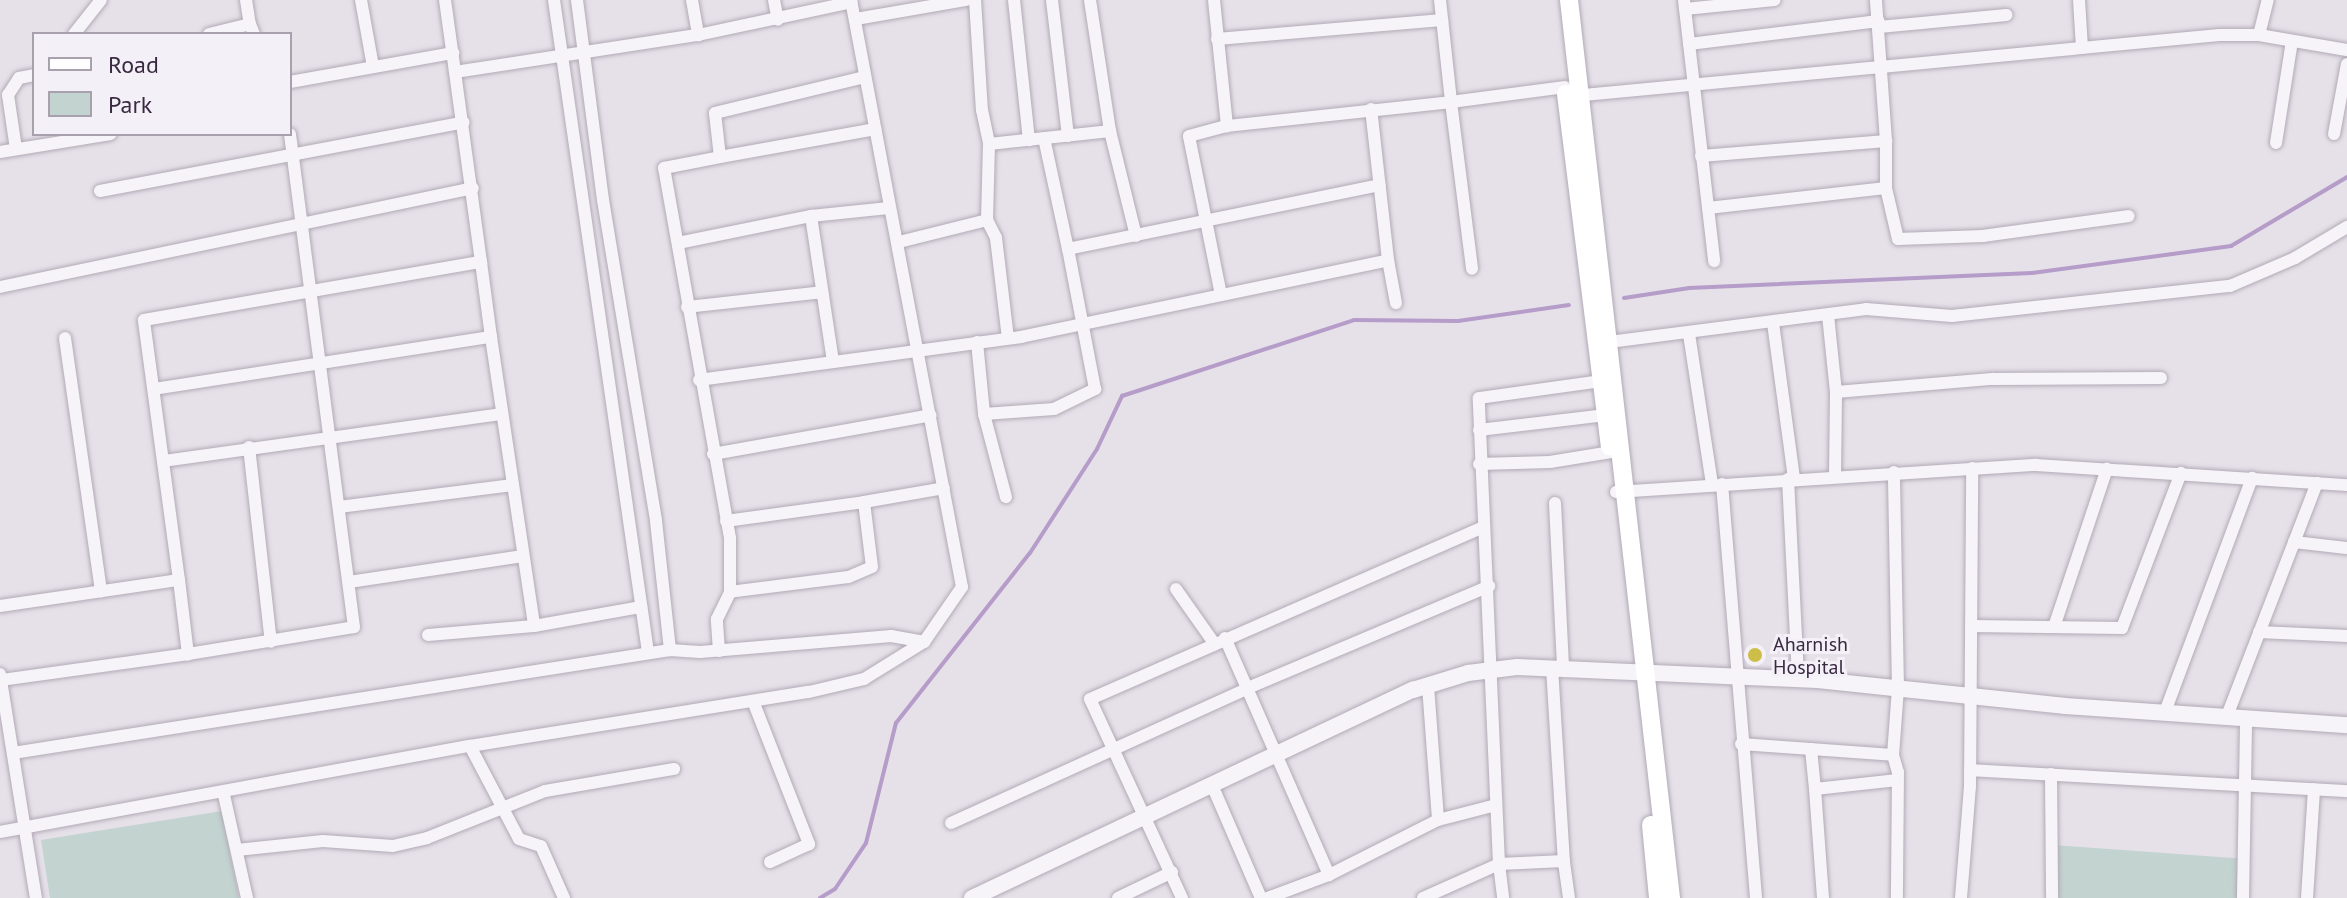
<!DOCTYPE html>
<html>
<head>
<meta charset="utf-8">
<style>
	body { margin:0 }
	#map { position:relative; width:2347px; height:898px; overflow:hidden; background:#e6e1e9; font-family:"PT Sans",sans-serif }
	div>[style] { position:absolute }
	.green>* { inset:0; background:#c2d3d0 }
	.stream>* { height:4px; margin:-2px; padding:0 2px; transform-origin:2px; border-radius:2px; background:#b59cc9 }
	.roads { filter:drop-shadow(0 0 2px #b2aab7) drop-shadow(0 0 2px #b2aab7) }
	.minor>* { height:12px; margin:-6px; padding:0 6px; transform-origin:6px; border-radius:6px; background:#f6f4f8 }
	.tertiary>* { height:16px; margin:-8px; padding:0 8px; transform-origin:8px; border-radius:8px; background:#f6f4f8 }
	.secondary>* { height:18px; margin:-9px; padding:0 9px; transform-origin:9px; border-radius:9px; background:#fff }
	.dots>* { width:22px; height:22px; translate:-50% -50%; box-sizing:border-box; border:4px solid #f4f0f7; border-radius:50% }
	span { translate:-50% -50%; white-space:nowrap; text-align:center; line-height:1.15; -webkit-text-stroke:6px #f4f0f7; paint-order:stroke }
	.poi-label { font-size:20px; color:#392941 }
	.left { translate:0 -50%; text-align:left }
	.legend { position:absolute; left:32px; top:32px; width:260px; height:104px; box-sizing:border-box; background:#f4f0f7; border:2px solid #a9a0ae; margin:0; padding:10px 14px; list-style:none; font-size:24px; color:#392941 }
	.legend li { display:flex; align-items:center; gap:16px; height:40px }
	.legend b { width:40px; border:2px solid #a9a0ae }
</style>
</head>
<body>
<div id="map">
	<div class="green">
		<i style="clip-path:polygon(222px 811px,239px 898px,50px 898px,41px 840px)"></i>
		<i style="clip-path:polygon(2053px 845px,2247px 859px,2243px 898px,2052px 898px)"></i>
	</div>
	<div class="stream">
		<i style="left:1624px;top:298px;width:66px;rotate:-8.7deg"></i>
		<i style="left:1689px;top:288px;width:343px;rotate:-2.5deg"></i>
		<i style="left:2032px;top:273px;width:201px;rotate:-7.7deg"></i>
		<i style="left:2231px;top:246px;width:135px;rotate:-30.7deg"></i>
		<i style="left:820px;top:898px;width:17px;rotate:-31deg"></i>
		<i style="left:835px;top:889px;width:55px;rotate:-56deg"></i>
		<i style="left:866px;top:843px;width:124px;rotate:-76deg"></i>
		<i style="left:896px;top:723px;width:216px;rotate:-51.8deg"></i>
		<i style="left:1030px;top:553px;width:124px;rotate:-57.2deg"></i>
		<i style="left:1097px;top:449px;width:59px;rotate:-64.7deg"></i>
		<i style="left:1122px;top:396px;width:244px;rotate:-18.1deg"></i>
		<i style="left:1354px;top:320px;width:104px;rotate:0.6deg"></i>
		<i style="left:1458px;top:321px;width:112px;rotate:-8.2deg"></i>
	</div>
	<div class="roads">
		<div class="minor">
			<i style="left:246px;top:0;width:24px;rotate:81deg"></i>
			<i style="left:361px;top:0;width:68px;rotate:79.8deg"></i>
			<i style="left:445px;top:0;width:73px;rotate:82.1deg"></i>
			<i style="left:455px;top:72px;width:246px;rotate:-8.7deg"></i>
			<i style="left:698px;top:35px;width:157px;rotate:-12.1deg"></i>
			<i style="left:554px;top:0;width:659px;rotate:81.8deg"></i>
			<i style="left:577px;top:0;width:202px;rotate:82.6deg"></i>
			<i style="left:603px;top:200px;width:325px;rotate:80.6deg"></i>
			<i style="left:656px;top:521px;width:130px;rotate:83.8deg"></i>
			<i style="left:692px;top:0;width:36px;rotate:80deg"></i>
			<i style="left:774px;top:0;width:20px;rotate:79deg"></i>
			<i style="left:975px;top:0;width:110px;rotate:86.4deg"></i>
			<i style="left:982px;top:110px;width:35px;rotate:78deg"></i>
			<i style="left:989px;top:144px;width:122px;rotate:-6.1deg"></i>
			<i style="left:1110px;top:131px;width:133px;rotate:-98.7deg"></i>
			<i style="left:1014px;top:0;width:141px;rotate:83.9deg"></i>
			<i style="left:1052px;top:0;width:137px;rotate:83.3deg"></i>
			<i style="left:1214px;top:0;width:127px;rotate:84.1deg"></i>
			<i style="left:1227px;top:126px;width:225px;rotate:-6.1deg"></i>
			<i style="left:1451px;top:102px;width:168px;rotate:82.8deg"></i>
			<i style="left:1440px;top:0;width:103px;rotate:83.8deg"></i>
			<i style="left:1451px;top:102px;width:115px;rotate:-7.5deg"></i>
			<i style="left:1684px;top:0;width:263px;rotate:83.4deg"></i>
			<i style="left:2079px;top:0;width:48px;rotate:86.4deg"></i>
			<i style="left:1685px;top:9px;width:90px;rotate:-5.7deg"></i>
			<i style="left:856px;top:19px;width:112px;rotate:-9.8deg"></i>
			<i style="left:1879px;top:27px;width:128px;rotate:-5.4deg"></i>
			<i style="left:74px;top:34px;width:43px;rotate:-51.5deg"></i>
			<i style="left:209px;top:34px;width:42px;rotate:-13.7deg"></i>
			<i style="left:250px;top:24px;width:11px;rotate:68deg"></i>
			<i style="left:2259px;top:35px;width:36px;rotate:-76deg"></i>
			<i style="left:1217px;top:39px;width:226px;rotate:-4.8deg"></i>
			<i style="left:1689px;top:44px;width:191px;rotate:-6.9deg"></i>
			<i style="left:290px;top:82px;width:166px;rotate:-10.1deg"></i>
			<i style="left:1573px;top:96px;width:649px;rotate:-5.39deg"></i>
			<i style="left:2219px;top:35px;width:40px"></i>
			<i style="left:2259px;top:35px;width:89px;rotate:9.7deg"></i>
			<i style="left:1110px;top:131px;width:108px;rotate:76.1deg"></i>
			<i style="left:2334px;top:134px;width:71px;rotate:-79.5deg"></i>
			<i style="left:1044px;top:138px;width:114px;rotate:77.8deg"></i>
			<i style="left:1886px;top:141px;width:47px;rotate:90deg"></i>
			<i style="left:1886px;top:188px;width:52px;rotate:76.8deg"></i>
			<i style="left:1898px;top:239px;width:85px;rotate:-2deg"></i>
			<i style="left:1983px;top:236px;width:147px;rotate:-7.8deg"></i>
			<i style="left:2276px;top:143px;width:103px;rotate:-81.1deg"></i>
			<i style="left:16px;top:149px;width:55px;rotate:-98.4deg"></i>
			<i style="left:8px;top:95px;width:20px;rotate:-57deg"></i>
			<i style="left:19px;top:78px;width:15px;rotate:-11deg"></i>
			<i style="left:0;top:152px;width:112px;rotate:-9.2deg"></i>
			<i style="left:1701px;top:156px;width:186px;rotate:-4.6deg"></i>
			<i style="left:1886px;top:141px;width:141px;rotate:-94.1deg"></i>
			<i style="left:720px;top:157px;width:158px;rotate:-10.2deg"></i>
			<i style="left:100px;top:191px;width:370px;rotate:-10.7deg"></i>
			<i style="left:1708px;top:208px;width:179px;rotate:-6.4deg"></i>
			<i style="left:811px;top:216px;width:78px;rotate:-5.9deg"></i>
			<i style="left:987px;top:220px;width:76px;rotate:-88.5deg"></i>
			<i style="left:899px;top:242px;width:91px;rotate:-14deg"></i>
			<i style="left:987px;top:220px;width:20px;rotate:63deg"></i>
			<i style="left:996px;top:238px;width:101px;rotate:83.2deg"></i>
			<i style="left:678px;top:243px;width:136px;rotate:-11.5deg"></i>
			<i style="left:811px;top:216px;width:147px;rotate:81.4deg"></i>
			<i style="left:1388px;top:260px;width:44px;rotate:79.5deg"></i>
			<i style="left:0;top:287px;width:483px;rotate:-11.8deg"></i>
			<i style="left:1221px;top:295px;width:162px;rotate:-101.4deg"></i>
			<i style="left:1189px;top:136px;width:39px;rotate:-15deg"></i>
			<i style="left:687px;top:307px;width:136px;rotate:-6.3deg"></i>
			<i style="left:1828px;top:315px;width:77px;rotate:84.1deg"></i>
			<i style="left:1773px;top:323px;width:157px;rotate:82.3deg"></i>
			<i style="left:1689px;top:334px;width:153px;rotate:81.3deg"></i>
			<i style="left:491px;top:337px;width:292px;rotate:81.5deg"></i>
			<i style="left:534px;top:626px;width:109px;rotate:-10.1deg"></i>
			<i style="left:65px;top:338px;width:256px;rotate:81.9deg"></i>
			<i style="left:977px;top:342px;width:72px;rotate:84.4deg"></i>
			<i style="left:984px;top:414px;width:86px;rotate:75.2deg"></i>
			<i style="left:1609px;top:342px;width:259px;rotate:-7.3deg"></i>
			<i style="left:1866px;top:309px;width:86px;rotate:4.7deg"></i>
			<i style="left:1952px;top:316px;width:280px;rotate:-6.2deg"></i>
			<i style="left:2230px;top:286px;width:71px;rotate:-23.3deg"></i>
			<i style="left:2295px;top:258px;width:61px;rotate:-30.8deg"></i>
			<i style="left:699px;top:380px;width:325px;rotate:-7.6deg"></i>
			<i style="left:1021px;top:337px;width:375px;rotate:-11.8deg"></i>
			<i style="left:1388px;top:260px;width:152px;rotate:-96.4deg"></i>
			<i style="left:154px;top:389px;width:341px;rotate:-8.8deg"></i>
			<i style="left:491px;top:337px;width:76px;rotate:-97.6deg"></i>
			<i style="left:984px;top:414px;width:70px;rotate:-4.1deg"></i>
			<i style="left:1054px;top:409px;width:46px;rotate:-26deg"></i>
			<i style="left:1095px;top:389px;width:143px;rotate:-100.9deg"></i>
			<i style="left:1068px;top:249px;width:318px;rotate:-11.6deg"></i>
			<i style="left:1479px;top:430px;width:128px;rotate:-6.7deg"></i>
			<i style="left:249px;top:447px;width:196px;rotate:83.6deg"></i>
			<i style="left:713px;top:454px;width:221px;rotate:-10.1deg"></i>
			<i style="left:163px;top:461px;width:342px;rotate:-7.9deg"></i>
			<i style="left:1479px;top:464px;width:71px;rotate:-1.6deg"></i>
			<i style="left:1550px;top:462px;width:62px;rotate:-9.3deg"></i>
			<i style="left:1835px;top:476px;width:84px;rotate:-89.3deg"></i>
			<i style="left:1836px;top:392px;width:157px;rotate:-4.8deg"></i>
			<i style="left:1992px;top:379px;width:169px;rotate:-0.3deg"></i>
			<i style="left:1788px;top:479px;width:200px;rotate:87.1deg"></i>
			<i style="left:1722px;top:484px;width:415px;rotate:85.3deg"></i>
			<i style="left:1616px;top:492px;width:421px;rotate:-3.7deg"></i>
			<i style="left:2036px;top:465px;width:312px;rotate:3.7deg"></i>
			<i style="left:864px;top:502px;width:81px;rotate:-9.9deg"></i>
			<i style="left:1555px;top:503px;width:165px;rotate:87.2deg"></i>
			<i style="left:339px;top:507px;width:175px;rotate:-7.2deg"></i>
			<i style="left:726px;top:521px;width:139px;rotate:-7.8deg"></i>
			<i style="left:864px;top:502px;width:65px;rotate:83deg"></i>
			<i style="left:872px;top:567px;width:26px;rotate:157deg"></i>
			<i style="left:848px;top:577px;width:119px;rotate:172.8deg"></i>
			<i style="left:2294px;top:542px;width:53px;rotate:6.5deg"></i>
			<i style="left:179px;top:580px;width:262px;rotate:-97.7deg"></i>
			<i style="left:144px;top:320px;width:342px;rotate:-9.8deg"></i>
			<i style="left:481px;top:262px;width:192px;rotate:-97.8deg"></i>
			<i style="left:349px;top:582px;width:176px;rotate:-8.5deg"></i>
			<i style="left:1176px;top:589px;width:66px;rotate:54.9deg"></i>
			<i style="left:0;top:606px;width:181px;rotate:-8.3deg"></i>
			<i style="left:179px;top:580px;width:75px;rotate:83.1deg"></i>
			<i style="left:188px;top:654px;width:168px;rotate:-9.2deg"></i>
			<i style="left:354px;top:627px;width:497px;rotate:-97.4deg"></i>
			<i style="left:1971px;top:626px;width:151px;rotate:0.8deg"></i>
			<i style="left:2122px;top:628px;width:166px;rotate:-69.2deg"></i>
			<i style="left:2054px;top:627px;width:167px;rotate:-71.5deg"></i>
			<i style="left:2259px;top:632px;width:88px;rotate:2.6deg"></i>
			<i style="left:428px;top:635px;width:106px;rotate:-4.9deg"></i>
			<i style="left:1225px;top:638px;width:259px;rotate:66.3deg"></i>
			<i style="left:1329px;top:875px;width:66px;rotate:159.6deg"></i>
			<i style="left:719px;top:651px;width:32px;rotate:-94deg"></i>
			<i style="left:717px;top:619px;width:30px;rotate:-64deg"></i>
			<i style="left:730px;top:592px;width:54px;rotate:-90deg"></i>
			<i style="left:730px;top:538px;width:376px;rotate:-100.1deg"></i>
			<i style="left:664px;top:168px;width:57px;rotate:-11.1deg"></i>
			<i style="left:720px;top:157px;width:44px;rotate:-96.5deg"></i>
			<i style="left:715px;top:113px;width:154px;rotate:-13.5deg"></i>
			<i style="left:1552px;top:667px;width:194px;rotate:86.5deg"></i>
			<i style="left:0;top:674px;width:227px;rotate:80.9deg"></i>
			<i style="left:1px;top:680px;width:189px;rotate:-7.9deg"></i>
			<i style="left:1428px;top:686px;width:134px;rotate:85.7deg"></i>
			<i style="left:1438px;top:820px;width:60px;rotate:-14.5deg"></i>
			<i style="left:753px;top:701px;width:154px;rotate:68.6deg"></i>
			<i style="left:809px;top:844px;width:43px;rotate:155.2deg"></i>
			<i style="left:2165px;top:712px;width:250px;rotate:-69.6deg"></i>
			<i style="left:2227px;top:716px;width:250px;rotate:-68.9deg"></i>
			<i style="left:1741px;top:744px;width:152px;rotate:4.1deg"></i>
			<i style="left:1893px;top:755px;width:67px;rotate:-85.7deg"></i>
			<i style="left:1898px;top:688px;width:216px;rotate:-91.1deg"></i>
			<i style="left:470px;top:746px;width:105px;rotate:62.2deg"></i>
			<i style="left:519px;top:839px;width:23px;rotate:18deg"></i>
			<i style="left:541px;top:846px;width:57px;rotate:66.1deg"></i>
			<i style="left:1811px;top:749px;width:40px;rotate:84.3deg"></i>
			<i style="left:13px;top:753px;width:665px;rotate:-8.91deg"></i>
			<i style="left:670px;top:650px;width:30px;rotate:4deg"></i>
			<i style="left:700px;top:652px;width:192px;rotate:-4.8deg"></i>
			<i style="left:891px;top:636px;width:34px;rotate:10deg"></i>
			<i style="left:1893px;top:755px;width:18px;rotate:74deg"></i>
			<i style="left:1898px;top:772px;width:126px;rotate:90.5deg"></i>
			<i style="left:1970px;top:770px;width:378px;rotate:3.2deg"></i>
			<i style="left:2051px;top:774px;width:124px;rotate:89.5deg"></i>
			<i style="left:1212px;top:785px;width:123px;rotate:66.6deg"></i>
			<i style="left:224px;top:795px;width:106px;rotate:77.4deg"></i>
			<i style="left:951px;top:823px;width:326px;rotate:-24.4deg"></i>
			<i style="left:1248px;top:688px;width:262px;rotate:-22.9deg"></i>
			<i style="left:0;top:832px;width:478px;rotate:-10.4deg"></i>
			<i style="left:470px;top:746px;width:343px;rotate:-9.1deg"></i>
			<i style="left:809px;top:692px;width:57px;rotate:-13.3deg"></i>
			<i style="left:864px;top:679px;width:70px;rotate:-31.7deg"></i>
			<i style="left:924px;top:642px;width:67px;rotate:-55.4deg"></i>
			<i style="left:962px;top:587px;width:597px;rotate:-100.71deg"></i>
			<i style="left:237px;top:850px;width:86px;rotate:-6deg"></i>
			<i style="left:323px;top:841px;width:70px;rotate:4.1deg"></i>
			<i style="left:393px;top:846px;width:35px;rotate:-13deg"></i>
			<i style="left:427px;top:838px;width:127px;rotate:-21.7deg"></i>
			<i style="left:545px;top:791px;width:131px;rotate:-9.7deg"></i>
			<i style="left:1329px;top:875px;width:122px;rotate:-26.8deg"></i>
			<i style="left:1118px;top:898px;width:60px;rotate:-25.7deg"></i>
			<i style="left:1182px;top:898px;width:219px;rotate:-114.8deg"></i>
			<i style="left:1090px;top:699px;width:429px;rotate:-23.6deg"></i>
			<i style="left:1423px;top:898px;width:83px;rotate:-24.1deg"></i>
			<i style="left:1499px;top:864px;width:34px;rotate:83deg"></i>
			<i style="left:1569px;top:898px;width:37px;rotate:-98deg"></i>
			<i style="left:1564px;top:861px;width:65px;rotate:177.4deg"></i>
			<i style="left:1499px;top:864px;width:466px;rotate:-92.5deg"></i>
			<i style="left:1479px;top:398px;width:123px;rotate:-7.9deg"></i>
			<i style="left:1823px;top:898px;width:109px;rotate:-94.2deg"></i>
			<i style="left:1815px;top:789px;width:83px;rotate:-6.2deg"></i>
			<i style="left:1961px;top:898px;width:112px;rotate:-85.4deg"></i>
			<i style="left:1970px;top:786px;width:318px;rotate:-89.6deg"></i>
			<i style="left:2243px;top:898px;width:180px;rotate:-89deg"></i>
			<i style="left:2307px;top:898px;width:109px;rotate:-86.3deg"></i>
		</div>
		<div class="tertiary">
			<i style="left:972px;top:898px;width:488px;rotate:-25.3deg"></i>
			<i style="left:1413px;top:690px;width:58px;rotate:-17.2deg"></i>
			<i style="left:1468px;top:673px;width:49px;rotate:-7deg"></i>
			<i style="left:1517px;top:667px;width:301px;rotate:2.5deg"></i>
			<i style="left:1818px;top:680px;width:249px;rotate:6deg"></i>
			<i style="left:2066px;top:706px;width:282px;rotate:3.9deg"></i>
		</div>
		<div class="secondary">
			<i style="left:1569px;top:0;width:904px;rotate:83.52deg"></i>
			<i style="left:1566px;top:94px;width:355px;rotate:82.9deg"></i>
			<i style="left:1651px;top:825px;width:73px;rotate:84.5deg"></i>
		</div>
	</div>
	<div class="dots">
		<i style="left:1755px;top:655px;background:#ccbe48"></i>
	</div>
	<div class="poi-label">
		<span class="left" style="left:1773px;top:656px">Aharnish<br>Hospital</span>
	</div>
	<ul class="legend">
	<li><b style="height:10px;background:#fff"></b>Road</li>
	<li><b style="height:22px;background:#c2d3d0"></b>Park</li>
	</ul>
</div>
</body>
</html>
